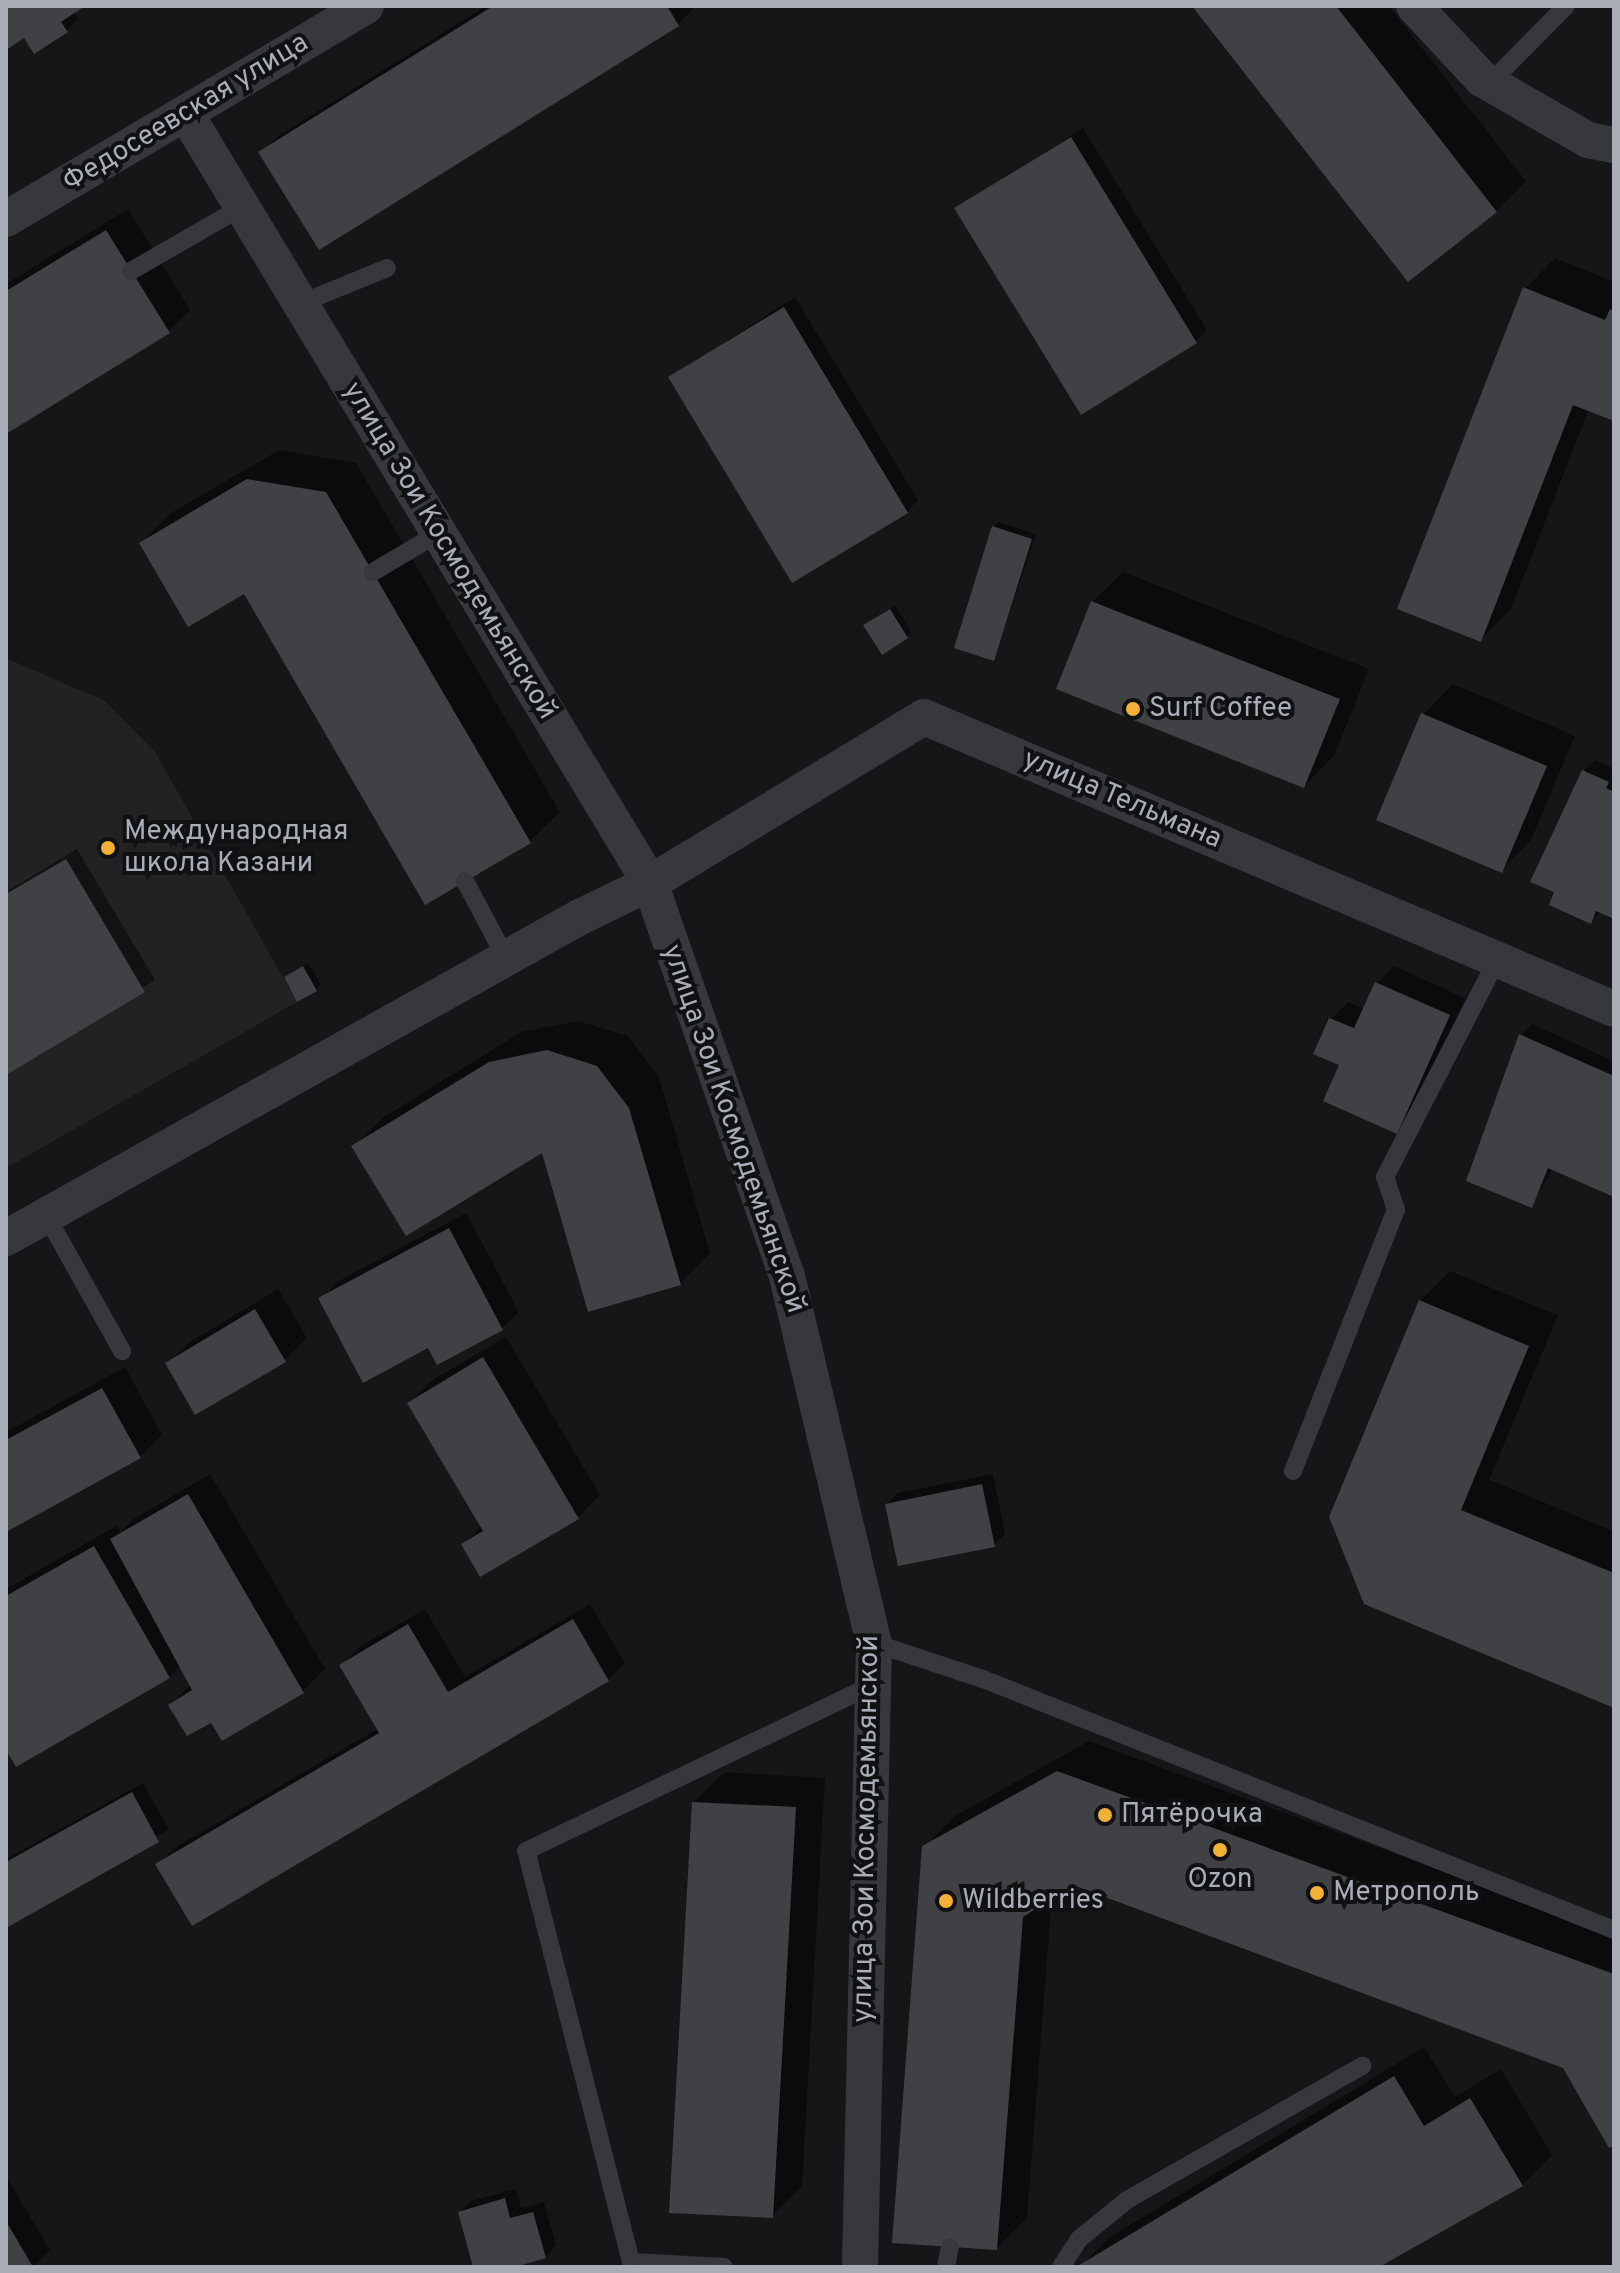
<!DOCTYPE html>
<html>
<head>
<meta charset="utf-8">
<style>
	body { margin:0 }
	#map { position:relative; width:1620px; height:2273px; overflow:hidden; background:#161618; font-family:Overpass,sans-serif }
	div>[style] { position:absolute }
	.built>* { inset:0; background:#222225 }
	.shadow>* { inset:0; background:#0007 }
	.building>* { inset:0; background:#404145 }
	.lane>* { height:18px; margin:-9px; padding:0 9px; transform-origin:9px; border-radius:9px; background:#37383d }
	.street>* { height:36px; margin:-18px; padding:0 18px; transform-origin:18px; border-radius:18px; background:#37383d }
	.dots>* { width:22px; height:22px; translate:-50% -50%; box-sizing:border-box; border:4px solid #111113; border-radius:50% }
	span { translate:-50% -50%; white-space:nowrap; text-align:center; line-height:1.15; -webkit-text-stroke:8px #111113; paint-order:stroke }
	.street-label { font-size:28px; color:#a8adb8 }
	.poi-label { font-size:28px; color:#a8adb8 }
	.left { translate:0 -50%; text-align:left }
	.frame { position:absolute; inset:0; border:8px solid #a8adb8; pointer-events:none }
</style>
</head>
<body>
<div id="map">
	<div class="built">
		<i style="clip-path:polygon(6px 658px,105px 701px,155px 752px,297px 1002px,6px 1168px)"></i>
	</div>
	<div class="shadow">
		<i style="clip-path:polygon(6px 6px,82px 6px,73px 12px,78px 19px,67px 30px,24px 36px,6px 47px)"></i>
		<i style="clip-path:polygon(486px 6px,695px 7px,678px 24px,320px 247px,261px 152px,278px 136px)"></i>
		<i style="clip-path:polygon(1195px 6px,1389px 6px,1526px 181px,1496px 211px)"></i>
		<i style="clip-path:polygon(1083px 128px,1207px 330px,1196px 341px,957px 209px)"></i>
		<i style="clip-path:polygon(128px 209px,190px 310px,168px 332px,6px 431px,6px 284px)"></i>
		<i style="clip-path:polygon(1555px 258px,1614px 282px,1614px 419px,1589px 409px,1511px 609px,1481px 639px,1525px 289px)"></i>
		<i style="clip-path:polygon(795px 297px,918px 500px,907px 512px,671px 377px)"></i>
		<i style="clip-path:polygon(279px 450px,356px 463px,560px 812px,529px 842px,245px 591px,141px 543px,171px 513px)"></i>
		<i style="clip-path:polygon(999px 522px,1036px 534px,994px 659px,994px 527px)"></i>
		<i style="clip-path:polygon(1123px 572px,1369px 669px,1334px 756px,1304px 786px,1092px 602px)"></i>
		<i style="clip-path:polygon(895px 605px,911px 632px,906px 637px,871px 620px)"></i>
		<i style="clip-path:polygon(1453px 684px,1575px 736px,1531px 840px,1501px 870px,1423px 715px)"></i>
		<i style="clip-path:polygon(1595px 760px,1614px 769px,1614px 917px,1601px 911px,1590px 922px,1584px 771px)"></i>
		<i style="clip-path:polygon(77px 849px,155px 980px,6px 1073px,6px 892px)"></i>
		<i style="clip-path:polygon(308px 963px,321px 984px,316px 990px,286px 977px)"></i>
		<i style="clip-path:polygon(1394px 966px,1465px 998px,1413px 1115px,1396px 1132px,1341px 1064px,1316px 1053px,1331px 1019px,1348px 1002px,1365px 1009px,1377px 983px)"></i>
		<i style="clip-path:polygon(578px 1021px,628px 1036px,659px 1077px,710px 1253px,680px 1283px,543px 1150px,354px 1147px,384px 1117px,521px 1032px)"></i>
		<i style="clip-path:polygon(1532px 1024px,1614px 1061px,1614px 1195px,1553px 1168px,1531px 1206px,1521px 1035px)"></i>
		<i style="clip-path:polygon(466px 1213px,519px 1312px,502px 1328px,429px 1346px,321px 1299px,337px 1282px)"></i>
		<i style="clip-path:polygon(1450px 1271px,1558px 1315px,1489px 1480px,1614px 1531px,1614px 1705px,1366px 1602px,1420px 1301px)"></i>
		<i style="clip-path:polygon(278px 1289px,307px 1338px,285px 1360px,196px 1412px,168px 1363px,190px 1342px)"></i>
		<i style="clip-path:polygon(506px 1337px,600px 1495px,578px 1517px,481px 1575px,463px 1545px,482px 1526px,409px 1403px,431px 1381px)"></i>
		<i style="clip-path:polygon(125px 1367px,162px 1435px,140px 1457px,6px 1530px,6px 1432px)"></i>
		<i style="clip-path:polygon(210px 1474px,325px 1669px,303px 1691px,223px 1739px,212px 1720px,171px 1705px,191px 1684px,181px 1665px,169px 1677px,6px 1746px,6px 1589px,116px 1526px,120px 1532px,135px 1518px)"></i>
		<i style="clip-path:polygon(993px 1474px,1005px 1534px,994px 1545px,887px 1504px,898px 1493px)"></i>
		<i style="clip-path:polygon(590px 1604px,625px 1663px,608px 1680px,158px 1865px,174px 1848px,379px 1728px,342px 1665px,358px 1648px,425px 1609px,465px 1677px)"></i>
		<i style="clip-path:polygon(1089px 1741px,1614px 1934px,1614px 2143px,1564px 2066px,1073px 1883px,1052px 1896px,1027px 2218px,997px 2248px,924px 1847px,955px 1816px)"></i>
		<i style="clip-path:polygon(724px 1772px,825px 1778px,802px 2186px,772px 2216px,694px 1802px)"></i>
		<i style="clip-path:polygon(143px 1783px,169px 1829px,6px 1925px,6px 1859px)"></i>
		<i style="clip-path:polygon(1424px 2047px,1455px 2097px,1501px 2069px,1552px 2155px,1522px 2185px,1375px 2267px,1080px 2267px,1110px 2237px)"></i>
		<i style="clip-path:polygon(6px 2176px,50px 2250px,33px 2267px,6px 2267px)"></i>
		<i style="clip-path:polygon(516px 2189px,521px 2208px,544px 2202px,556px 2245px,545px 2257px,507px 2267px,475px 2267px,460px 2212px,471px 2201px)"></i>
	</div>
	<div class="building">
		<i style="clip-path:polygon(6px 6px,85px 6px,61px 22px,68px 32px,34px 54px,24px 38px,6px 50px)"></i>
		<i style="clip-path:polygon(493px 6px,667px 6px,679px 26px,319px 250px,258px 152px)"></i>
		<i style="clip-path:polygon(1192px 6px,1336px 6px,1497px 212px,1408px 282px)"></i>
		<i style="clip-path:polygon(1071px 137px,1197px 343px,1081px 415px,954px 208px)"></i>
		<i style="clip-path:polygon(106px 230px,170px 333px,6px 434px,6px 291px)"></i>
		<i style="clip-path:polygon(1523px 287px,1605px 320px,1610px 309px,1614px 311px,1614px 421px,1573px 405px,1481px 642px,1397px 609px)"></i>
		<i style="clip-path:polygon(784px 307px,908px 513px,792px 583px,668px 377px)"></i>
		<i style="clip-path:polygon(247px 479px,326px 492px,531px 843px,425px 905px,244px 594px,188px 627px,139px 543px)"></i>
		<i style="clip-path:polygon(992px 526px,1032px 539px,994px 661px,954px 648px)"></i>
		<i style="clip-path:polygon(1091px 601px,1340px 699px,1304px 788px,1056px 689px)"></i>
		<i style="clip-path:polygon(890px 609px,908px 638px,882px 655px,863px 625px)"></i>
		<i style="clip-path:polygon(1421px 713px,1547px 766px,1502px 873px,1376px 820px)"></i>
		<i style="clip-path:polygon(1582px 770px,1609px 782px,1606px 788px,1614px 792px,1614px 919px,1596px 911px,1591px 924px,1549px 905px,1554px 892px,1530px 882px)"></i>
		<i style="clip-path:polygon(66px 859px,145px 992px,6px 1075px,6px 894px)"></i>
		<i style="clip-path:polygon(303px 966px,317px 991px,297px 1002px,284px 977px)"></i>
		<i style="clip-path:polygon(1375px 982px,1450px 1015px,1397px 1134px,1323px 1101px,1339px 1065px,1313px 1054px,1329px 1018px,1354px 1028px)"></i>
		<i style="clip-path:polygon(1519px 1034px,1614px 1076px,1614px 1197px,1548px 1168px,1532px 1208px,1466px 1181px)"></i>
		<i style="clip-path:polygon(547px 1050px,597px 1066px,629px 1108px,681px 1285px,588px 1312px,542px 1153px,406px 1236px,351px 1146px,489px 1062px)"></i>
		<i style="clip-path:polygon(449px 1228px,503px 1330px,437px 1365px,428px 1348px,363px 1383px,318px 1298px)"></i>
		<i style="clip-path:polygon(1419px 1300px,1529px 1346px,1461px 1510px,1614px 1573px,1614px 1708px,1364px 1604px,1329px 1517px)"></i>
		<i style="clip-path:polygon(255px 1309px,286px 1362px,195px 1415px,165px 1363px)"></i>
		<i style="clip-path:polygon(483px 1357px,579px 1519px,480px 1577px,461px 1544px,483px 1531px,407px 1403px)"></i>
		<i style="clip-path:polygon(102px 1388px,141px 1458px,6px 1532px,6px 1440px)"></i>
		<i style="clip-path:polygon(982px 1484px,995px 1547px,898px 1566px,885px 1504px)"></i>
		<i style="clip-path:polygon(188px 1494px,304px 1693px,222px 1741px,211px 1723px,187px 1736px,168px 1705px,192px 1690px,110px 1539px)"></i>
		<i style="clip-path:polygon(94px 1546px,170px 1678px,16px 1767px,6px 1750px,6px 1596px)"></i>
		<i style="clip-path:polygon(573px 1619px,609px 1681px,192px 1926px,155px 1864px,379px 1733px,339px 1665px,408px 1624px,448px 1692px)"></i>
		<i style="clip-path:polygon(1057px 1771px,1614px 1974px,1614px 2145px,1609px 2148px,1563px 2068px,1073px 1885px,1023px 1917px,997px 2250px,892px 2243px,922px 1846px)"></i>
		<i style="clip-path:polygon(132px 1792px,159px 1842px,6px 1928px,6px 1862px)"></i>
		<i style="clip-path:polygon(692px 1802px,796px 1807px,773px 2218px,669px 2213px)"></i>
		<i style="clip-path:polygon(1394px 2076px,1424px 2126px,1470px 2098px,1523px 2186px,1379px 2267px,1076px 2267px)"></i>
		<i style="clip-path:polygon(505px 2198px,510px 2218px,533px 2212px,546px 2258px,515px 2267px,473px 2267px,458px 2212px)"></i>
		<i style="clip-path:polygon(6px 2221px,33px 2267px,6px 2267px)"></i>
	</div>
	<div class="lane">
		<i style="left:1490px;top:83px;width:108px;rotate:-45.4deg"></i>
		<i style="left:131px;top:271px;width:128px;rotate:-30deg"></i>
		<i style="left:299px;top:304px;width:95px;rotate:-22.2deg"></i>
		<i style="left:373px;top:572px;width:77px;rotate:-30.6deg"></i>
		<i style="left:465px;top:881px;width:92px;rotate:62deg"></i>
		<i style="left:46px;top:1215px;width:156px;rotate:60.8deg"></i>
		<i style="left:1293px;top:1471px;width:281px;rotate:-68.5deg"></i>
		<i style="left:1396px;top:1210px;width:35px;rotate:-108deg"></i>
		<i style="left:1385px;top:1177px;width:244px;rotate:-62.7deg"></i>
		<i style="left:874px;top:1643px;width:115px;rotate:18.3deg"></i>
		<i style="left:983px;top:1679px;width:679px;rotate:21.69deg"></i>
		<i style="left:724px;top:2267px;width:93px;rotate:-176.9deg"></i>
		<i style="left:631px;top:2262px;width:424px;rotate:-104.3deg"></i>
		<i style="left:526px;top:1851px;width:385px;rotate:-25.6deg"></i>
		<i style="left:946px;top:2267px;width:20px;rotate:-79deg"></i>
		<i style="left:1061px;top:2267px;width:33px;rotate:-57deg"></i>
		<i style="left:1079px;top:2239px;width:62px;rotate:-39.1deg"></i>
		<i style="left:1127px;top:2200px;width:271px;rotate:-29.7deg"></i>
	</div>
	<div class="street">
		<i style="left:1414px;top:6px;width:100px;rotate:47deg"></i>
		<i style="left:1482px;top:79px;width:122px;rotate:29.9deg"></i>
		<i style="left:1588px;top:140px;width:26px;rotate:11deg"></i>
		<i style="left:186px;top:114px;width:898px;rotate:58.89deg"></i>
		<i style="left:650px;top:883px;width:416px;rotate:70.8deg"></i>
		<i style="left:787px;top:1276px;width:377px;rotate:76.7deg"></i>
		<i style="left:874px;top:1643px;width:624px;rotate:91.29deg"></i>
		<i style="left:6px;top:219px;width:418px;rotate:-30.6deg"></i>
		<i style="left:6px;top:1238px;width:658px;rotate:-29.22deg"></i>
		<i style="left:580px;top:917px;width:78px;rotate:-25.9deg"></i>
		<i style="left:650px;top:883px;width:320px;rotate:-31.2deg"></i>
		<i style="left:924px;top:717px;width:749px;rotate:22.94deg"></i>
	</div>
	<div class="dots">
		<i style="left:1133px;top:709px;background:#f2b134"></i>
		<i style="left:108px;top:848px;background:#f2b134"></i>
		<i style="left:1105px;top:1815px;background:#f2b134"></i>
		<i style="left:1220px;top:1850px;background:#f2b134"></i>
		<i style="left:1317px;top:1893px;background:#f2b134"></i>
		<i style="left:946px;top:1901px;background:#f2b134"></i>
	</div>
	<div class="street-label">
		<span style="left:186px;top:113px;rotate:-31deg">Федосеевская улица</span>
		<span style="left:449px;top:551px;rotate:59deg">улица Зои Космодемьянской</span>
		<span style="left:1122px;top:800px;rotate:23deg">улица Тельмана</span>
		<span style="left:733px;top:1129px;rotate:71deg">улица Зои Космодемьянской</span>
		<span style="left:867px;top:1829px;rotate:-89deg">улица Зои Космодемьянской</span>
	</div>
	<div class="poi-label">
		<span class="left" style="left:1149px;top:709px">Surf Coffee</span>
		<span class="left" style="left:124px;top:848px">Международная<br>школа Казани</span>
		<span class="left" style="left:1121px;top:1815px">Пятёрочка</span>
		<span style="left:1220px;top:1880px">Ozon</span>
		<span class="left" style="left:1333px;top:1893px">Метрополь</span>
		<span class="left" style="left:962px;top:1901px">Wildberries</span>
	</div>
	<div class="frame"></div>
</div>
</body>
</html>
